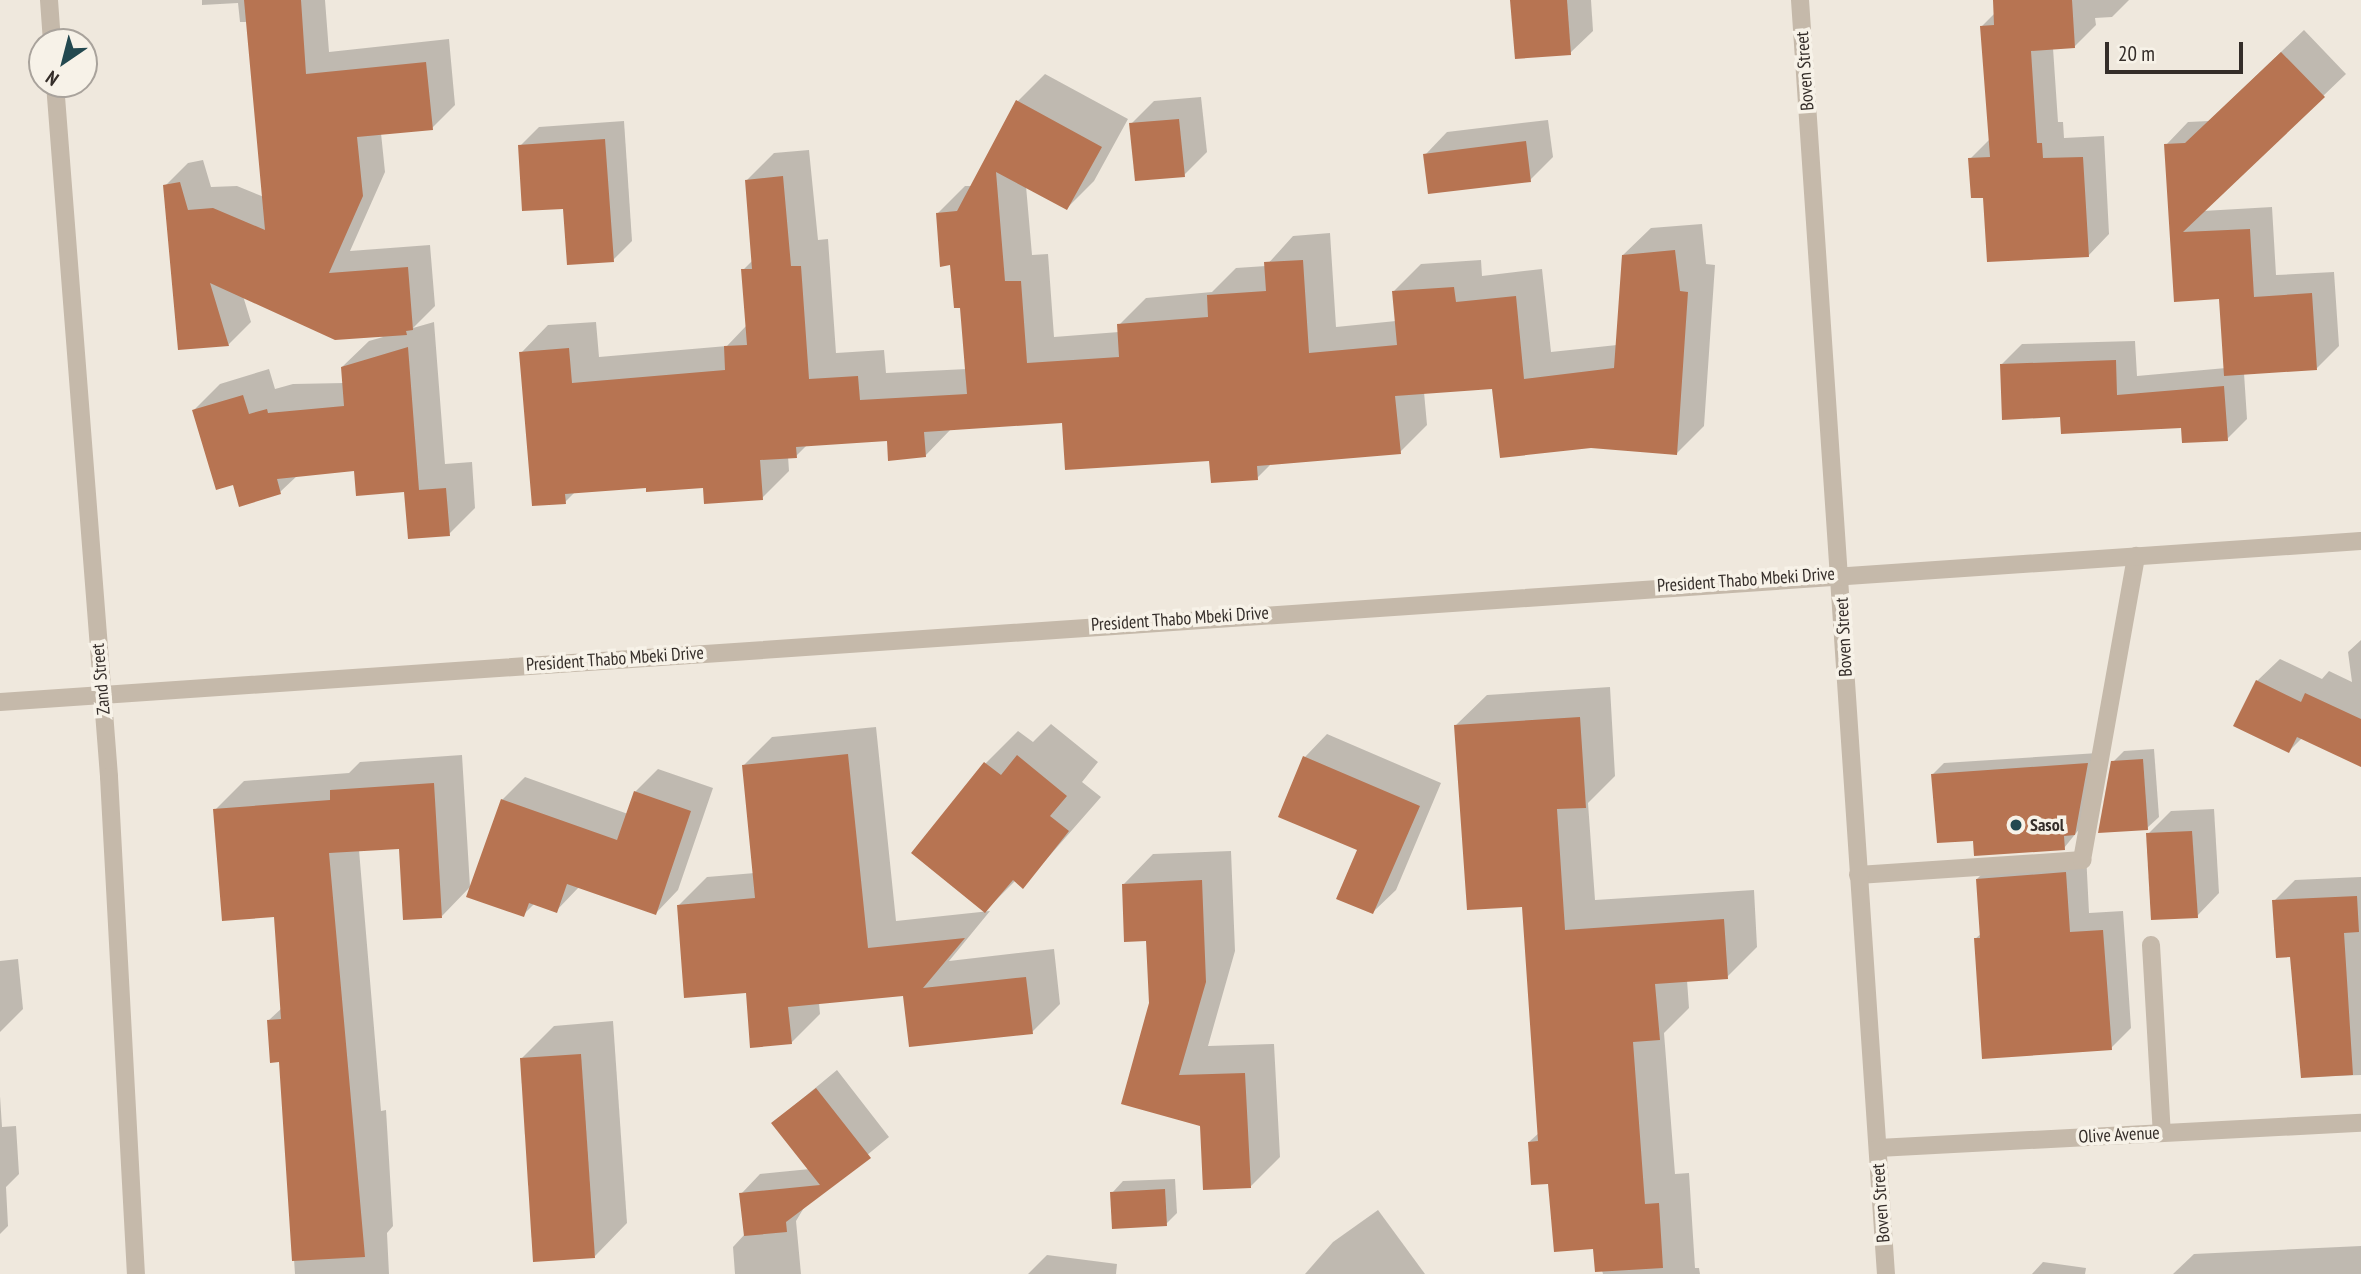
<!DOCTYPE html>
<html>
<head>
<meta charset="utf-8">
<style>
	body { margin:0 }
	#map { position:relative; width:2361px; height:1274px; overflow:hidden; background:#efe8dd; font-family:"PT Sans Narrow",sans-serif }
	div>[style] { position:absolute }
	.shadow>* { inset:0; background:#0003 }
	.building>* { inset:0; background:#b77452 }
	.service>* { height:18px; margin:-9px; padding:0 9px; transform-origin:9px; border-radius:9px; background:#c5b9aa }
	.minor>* { height:18px; margin:-9px; padding:0 9px; transform-origin:9px; border-radius:9px; background:#c5b9aa }
	.tertiary>* { height:18px; margin:-9px; padding:0 9px; transform-origin:9px; border-radius:9px; background:#c5b9aa }
	.dots>* { width:19px; height:19px; translate:-50% -50%; box-sizing:border-box; border:4px solid #f7f2e8; border-radius:50% }
	span { translate:-50% -50%; white-space:nowrap; text-align:center; line-height:1.15; -webkit-text-stroke:7px #f7f2e8; paint-order:stroke }
	.street-label { font-size:18px; color:#342d29 }
	.poi-label { font-size:18px; color:#342d29; font-weight:700 }
	.left { translate:0 -50%; text-align:left }
	.north { position:absolute; left:28px; top:28px; width:70px; height:70px; box-sizing:border-box; background:#f7f2e8; border:2px solid #a9a39c; border-radius:50%; rotate:215deg; font-size:19px; font-weight:700; line-height:28px; text-align:center; color:#342d29 }
	.north::after { content:''; display:block; margin:auto; width:24px; height:32px; background:#234950; clip-path:polygon(50% 0,100% 100%,50% 72%,0 100%) }
	.scale { position:absolute; left:2105px; top:42px; width:138px; height:32px; box-sizing:border-box; border:4px solid #342d29; border-top:0; padding-left:9px; font-size:21px; line-height:24px; white-space:nowrap; color:#342d29; -webkit-text-stroke:5px #f7f2e8; paint-order:stroke }
</style>
</head>
<body>
<div id="map">
	<div class="shadow">
		<i style="clip-path:polygon(202px 0,325px 0,329px 52px,449px 39px,455px 105px,432px 128px,381px 133px,385px 172px,350px 251px,430px 245px,435px 306px,413px 328px,434px 322px,445px 464px,472px 462px,475px 508px,449px 534px,406px 490px,356px 469px,298px 475px,280px 492px,234px 483px,194px 410px,220px 384px,269px 369px,275px 389px,293px 384px,344px 383px,342px 367px,369px 341px,383px 337px,243px 296px,251px 322px,228px 345px,165px 186px,188px 163px,203px 160px,211px 187px,237px 186px,264px 197px,248px 22px,240px 22px,238px 3px,202px 5px)"></i>
		<i style="clip-path:polygon(1512px 0,1591px 0,1593px 31px,1570px 53px)"></i>
		<i style="clip-path:polygon(1994px 0,2129px 0,2112px 17px,2095px 18px,2096px 25px,2074px 47px,2053px 48px,2058px 122px,2063px 122px,2064px 138px,2104px 136px,2109px 234px,2088px 256px,1985px 196px,1970px 159px,1990px 139px,1982px 26px,1995px 13px)"></i>
		<i style="clip-path:polygon(2304px 30px,2346px 74px,2203px 211px,2272px 207px,2276px 275px,2334px 272px,2339px 346px,2317px 368px,2244px 373px,2247px 419px,2227px 439px,2182px 426px,2061px 415px,2001px 365px,2022px 344px,2135px 341px,2137px 376px,2226px 368px,2221px 297px,2176px 300px,2166px 145px,2188px 122px,2209px 121px)"></i>
		<i style="clip-path:polygon(1045px 74px,1128px 119px,1094px 181px,1067px 208px,1026px 186px,1032px 255px,1048px 254px,1054px 337px,1119px 332px,1119px 325px,1146px 298px,1212px 292px,1236px 268px,1266px 266px,1293px 236px,1330px 233px,1336px 327px,1396px 321px,1394px 291px,1421px 264px,1481px 260px,1482px 276px,1542px 269px,1551px 352px,1617px 345px,1623px 255px,1651px 228px,1702px 224px,1706px 264px,1715px 265px,1704px 426px,1677px 453px,1494px 387px,1424px 392px,1427px 425px,1400px 452px,1272px 463px,1257px 478px,1211px 459px,1063px 422px,952px 428px,925px 456px,888px 439px,807px 445px,796px 456px,788px 456px,789px 471px,762px 498px,704px 486px,648px 486px,576px 491px,565px 502px,521px 353px,548px 325px,596px 322px,599px 357px,727px 346px,747px 325px,743px 270px,753px 260px,747px 180px,774px 153px,809px 150px,818px 240px,828px 239px,836px 353px,884px 350px,886px 373px,967px 369px,962px 306px,938px 213px,965px 186px,973px 186px,1018px 101px)"></i>
		<i style="clip-path:polygon(1201px 97px,1207px 152px,1184px 175px,1131px 124px,1154px 101px)"></i>
		<i style="clip-path:polygon(1548px 120px,1553px 157px,1530px 180px,1425px 155px,1447px 132px)"></i>
		<i style="clip-path:polygon(624px 121px,632px 241px,613px 260px,520px 146px,539px 127px)"></i>
		<i style="clip-path:polygon(2361px 640px,2361px 751px,2303px 737px,2289px 751px,2257px 681px,2280px 659px,2322px 679px,2329px 671px,2352px 682px,2348px 652px)"></i>
		<i style="clip-path:polygon(1610px 687px,1615px 776px,1588px 803px,1595px 900px,1754px 890px,1757px 947px,1727px 977px,1687px 980px,1689px 1008px,1664px 1033px,1675px 1174px,1689px 1173px,1695px 1268px,1699px 1268px,1700px 1274px,1603px 1274px,1595px 1247px,1550px 1182px,1529px 1142px,1540px 1132px,1523px 905px,1456px 725px,1487px 695px)"></i>
		<i style="clip-path:polygon(1051px 724px,1098px 762px,1082px 782px,1101px 797px,1023px 886px,1016px 880px,985px 911px,986px 763px,1018px 731px,1033px 742px)"></i>
		<i style="clip-path:polygon(876px 727px,896px 921px,990px 911px,949px 961px,1054px 949px,1060px 1004px,1032px 1032px,905px 995px,819px 1003px,820px 1014px,791px 1043px,678px 906px,707px 877px,755px 873px,743px 766px,772px 737px)"></i>
		<i style="clip-path:polygon(1327px 734px,1441px 783px,1396px 890px,1373px 912px,1359px 849px,1305px 757px)"></i>
		<i style="clip-path:polygon(2154px 749px,2159px 817px,2147px 828px,2113px 762px,2124px 751px)"></i>
		<i style="clip-path:polygon(2098px 753px,2085px 822px,2064px 848px,1974px 839px,1933px 774px,1944px 763px)"></i>
		<i style="clip-path:polygon(462px 755px,470px 887px,442px 916px,401px 848px,359px 850px,381px 1111px,386px 1110px,393px 1226px,387px 1233px,389px 1274px,287px 1274px,295px 1274px,281px 1060px,269px 1020px,282px 1008px,275px 915px,215px 810px,244px 781px,349px 773px,360px 762px)"></i>
		<i style="clip-path:polygon(658px 769px,713px 788px,678px 890px,656px 913px,579px 887px,556px 911px,535px 903px,523px 915px,502px 800px,525px 777px,628px 814px,635px 792px)"></i>
		<i style="clip-path:polygon(2214px 809px,2219px 893px,2197px 916px,2148px 834px,2171px 811px)"></i>
		<i style="clip-path:polygon(1231px 851px,1235px 951px,1208px 1046px,1274px 1044px,1280px 1157px,1250px 1187px,1202px 1125px,1123px 1103px,1151px 1003px,1147px 940px,1124px 884px,1153px 854px)"></i>
		<i style="clip-path:polygon(2086px 853px,2089px 913px,2123px 911px,2131px 1028px,2111px 1048px,1975px 939px,1982px 933px,1977px 879px,1997px 859px)"></i>
		<i style="clip-path:polygon(2361px 877px,2361px 1075px,2302px 1077px,2292px 955px,2274px 901px,2295px 880px)"></i>
		<i style="clip-path:polygon(18px 959px,23px 1009px,0 1032px,0 961px)"></i>
		<i style="clip-path:polygon(613px 1021px,627px 1223px,595px 1256px,521px 1059px,554px 1026px)"></i>
		<i style="clip-path:polygon(837px 1070px,889px 1137px,805px 1206px,796px 1221px,801px 1274px,735px 1274px,733px 1247px,745px 1234px,741px 1194px,760px 1174px,810px 1169px,773px 1123px)"></i>
		<i style="clip-path:polygon(0 1096px,2px 1127px,16px 1126px,19px 1174px,6px 1187px,8px 1226px,0 1234px)"></i>
		<i style="clip-path:polygon(1175px 1179px,1177px 1213px,1166px 1224px,1112px 1193px,1123px 1181px)"></i>
		<i style="clip-path:polygon(1378px 1210px,1425px 1274px,1305px 1274px,1333px 1242px)"></i>
		<i style="clip-path:polygon(2361px 1246px,2361px 1274px,2173px 1274px,2194px 1254px)"></i>
		<i style="clip-path:polygon(1047px 1255px,1117px 1264px,1116px 1274px,1028px 1274px)"></i>
		<i style="clip-path:polygon(2043px 1262px,2086px 1268px,2085px 1274px,2032px 1274px)"></i>
	</div>
	<div class="building">
		<i style="clip-path:polygon(244px 0,301px 0,306px 74px,426px 62px,433px 130px,357px 137px,363px 196px,329px 273px,408px 267px,413px 330px,406px 331px,407px 335px,335px 340px,210px 283px,229px 346px,178px 350px,163px 185px,180px 182px,188px 210px,213px 208px,265px 230px)"></i>
		<i style="clip-path:polygon(1510px 0,1567px 0,1571px 55px,1515px 59px)"></i>
		<i style="clip-path:polygon(1993px 0,2072px 0,2075px 48px,2031px 51px,2037px 143px,2042px 143px,2043px 158px,2083px 157px,2089px 257px,1987px 262px,1983px 198px,1971px 198px,1968px 158px,1990px 157px,1980px 26px,1994px 25px)"></i>
		<i style="clip-path:polygon(2281px 52px,2325px 97px,2183px 232px,2250px 229px,2254px 297px,2312px 293px,2317px 370px,2224px 376px,2219px 299px,2174px 302px,2164px 144px,2185px 143px)"></i>
		<i style="clip-path:polygon(1016px 100px,1102px 147px,1067px 210px,996px 172px,1005px 281px,1021px 281px,1027px 363px,1119px 357px,1117px 324px,1208px 317px,1207px 295px,1266px 291px,1264px 262px,1303px 260px,1309px 353px,1397px 345px,1392px 291px,1454px 287px,1456px 302px,1516px 296px,1524px 379px,1614px 368px,1622px 255px,1675px 250px,1680px 291px,1688px 292px,1677px 455px,1591px 448px,1500px 458px,1492px 389px,1395px 396px,1401px 454px,1257px 466px,1258px 480px,1211px 483px,1209px 461px,1065px 470px,1062px 423px,924px 432px,926px 457px,888px 461px,887px 441px,796px 447px,797px 458px,760px 460px,763px 500px,704px 504px,703px 488px,646px 492px,646px 488px,565px 494px,566px 504px,532px 506px,519px 352px,569px 348px,572px 383px,725px 370px,724px 346px,747px 345px,741px 269px,752px 269px,745px 180px,783px 176px,791px 266px,801px 266px,809px 379px,858px 376px,860px 400px,967px 394px,960px 308px,954px 308px,950px 265px,940px 267px,936px 213px,957px 211px)"></i>
		<i style="clip-path:polygon(1179px 119px,1185px 177px,1135px 181px,1129px 123px)"></i>
		<i style="clip-path:polygon(605px 139px,614px 262px,567px 265px,563px 209px,522px 211px,518px 145px)"></i>
		<i style="clip-path:polygon(1526px 141px,1531px 182px,1428px 194px,1423px 154px)"></i>
		<i style="clip-path:polygon(408px 347px,419px 490px,446px 488px,450px 536px,408px 539px,404px 492px,356px 496px,354px 471px,277px 479px,281px 494px,239px 507px,233px 485px,216px 490px,192px 410px,243px 395px,249px 414px,267px 409px,268px 413px,344px 406px,341px 367px)"></i>
		<i style="clip-path:polygon(2116px 360px,2117px 395px,2224px 386px,2228px 441px,2182px 443px,2181px 428px,2061px 434px,2060px 417px,2002px 420px,2000px 364px)"></i>
		<i style="clip-path:polygon(2256px 680px,2301px 702px,2305px 693px,2361px 719px,2361px 767px,2297px 737px,2289px 753px,2233px 726px)"></i>
		<i style="clip-path:polygon(1580px 717px,1586px 808px,1557px 809px,1565px 930px,1724px 919px,1728px 979px,1655px 984px,1660px 1040px,1633px 1042px,1645px 1204px,1659px 1203px,1663px 1268px,1595px 1272px,1593px 1249px,1554px 1252px,1548px 1184px,1531px 1185px,1528px 1142px,1538px 1141px,1522px 907px,1467px 910px,1454px 725px)"></i>
		<i style="clip-path:polygon(848px 754px,868px 948px,965px 938px,923px 988px,1026px 977px,1033px 1034px,909px 1047px,903px 996px,788px 1007px,792px 1044px,750px 1048px,746px 993px,684px 998px,677px 905px,755px 898px,742px 765px)"></i>
		<i style="clip-path:polygon(1017px 755px,1067px 796px,1050px 816px,1069px 831px,1023px 889px,1013px 880px,985px 913px,911px 853px,984px 762px,1001px 775px)"></i>
		<i style="clip-path:polygon(1303px 756px,1420px 806px,1373px 914px,1336px 899px,1357px 850px,1278px 817px)"></i>
		<i style="clip-path:polygon(2143px 759px,2148px 830px,2098px 833px,2111px 761px)"></i>
		<i style="clip-path:polygon(2088px 763px,2075px 835px,2064px 836px,2065px 850px,1974px 856px,1973px 841px,1937px 843px,1931px 774px)"></i>
		<i style="clip-path:polygon(434px 783px,442px 918px,403px 920px,399px 849px,329px 853px,365px 1257px,292px 1261px,279px 1062px,270px 1063px,267px 1020px,281px 1019px,274px 917px,222px 921px,213px 809px,330px 800px,330px 790px)"></i>
		<i style="clip-path:polygon(634px 791px,691px 811px,656px 915px,567px 884px,557px 913px,529px 903px,524px 917px,466px 897px,501px 799px,617px 840px)"></i>
		<i style="clip-path:polygon(2192px 831px,2198px 918px,2151px 920px,2146px 833px)"></i>
		<i style="clip-path:polygon(2066px 872px,2070px 932px,2103px 930px,2112px 1050px,1982px 1059px,1974px 938px,1980px 938px,1976px 879px)"></i>
		<i style="clip-path:polygon(1202px 880px,1206px 982px,1179px 1075px,1245px 1073px,1251px 1188px,1203px 1190px,1200px 1126px,1121px 1104px,1149px 1003px,1146px 941px,1124px 942px,1122px 884px)"></i>
		<i style="clip-path:polygon(2357px 896px,2359px 932px,2344px 933px,2353px 1075px,2301px 1078px,2290px 957px,2276px 958px,2272px 900px)"></i>
		<i style="clip-path:polygon(581px 1054px,595px 1258px,533px 1262px,520px 1058px)"></i>
		<i style="clip-path:polygon(816px 1088px,871px 1158px,786px 1222px,787px 1232px,744px 1236px,739px 1193px,820px 1185px,771px 1123px)"></i>
		<i style="clip-path:polygon(1165px 1189px,1167px 1226px,1112px 1229px,1110px 1192px)"></i>
	</div>
	<div class="service">
		<i style="left:1858px;top:875px;width:225px;rotate:-3.8deg"></i>
		<i style="left:2082px;top:860px;width:309px;rotate:-79.9deg"></i>
		<i style="left:2151px;top:945px;width:188px;rotate:86.7deg"></i>
	</div>
	<div class="minor">
		<i style="left:49px;top:0;width:42px;rotate:85.9deg"></i>
		<i style="left:1800px;top:0;width:1277px;rotate:86.14deg"></i>
		<i style="left:55px;top:84px;width:695px;rotate:85.54deg"></i>
		<i style="left:109px;top:777px;width:498px;rotate:86.9deg"></i>
		<i style="left:1878px;top:1148px;width:484px;rotate:-3deg"></i>
	</div>
	<div class="tertiary">
		<i style="left:0;top:702px;width:2366px;rotate:-3.9deg"></i>
	</div>
	<div class="dots">
		<i style="left:2016px;top:825px;background:#234950"></i>
	</div>
	<div class="street-label">
		<span style="left:1805px;top:71px;rotate:-94deg">Boven Street</span>
		<span style="left:1746px;top:580px;rotate:-4deg">President Thabo Mbeki Drive</span>
		<span style="left:1180px;top:619px;rotate:-4deg">President Thabo Mbeki Drive</span>
		<span style="left:1844px;top:637px;rotate:-93deg">Boven Street</span>
		<span style="left:615px;top:659px;rotate:-4deg">President Thabo Mbeki Drive</span>
		<span style="left:101px;top:679px;rotate:-95deg">Zand Street</span>
		<span style="left:2119px;top:1135px;rotate:-3deg">Olive Avenue</span>
		<span style="left:1881px;top:1203px;rotate:-94deg">Boven Street</span>
	</div>
	<div class="poi-label">
		<span class="left" style="left:2030px;top:825px">Sasol</span>
	</div>
	<div class="north">N</div>
	<div class="scale">20 m</div>
</div>
</body>
</html>
